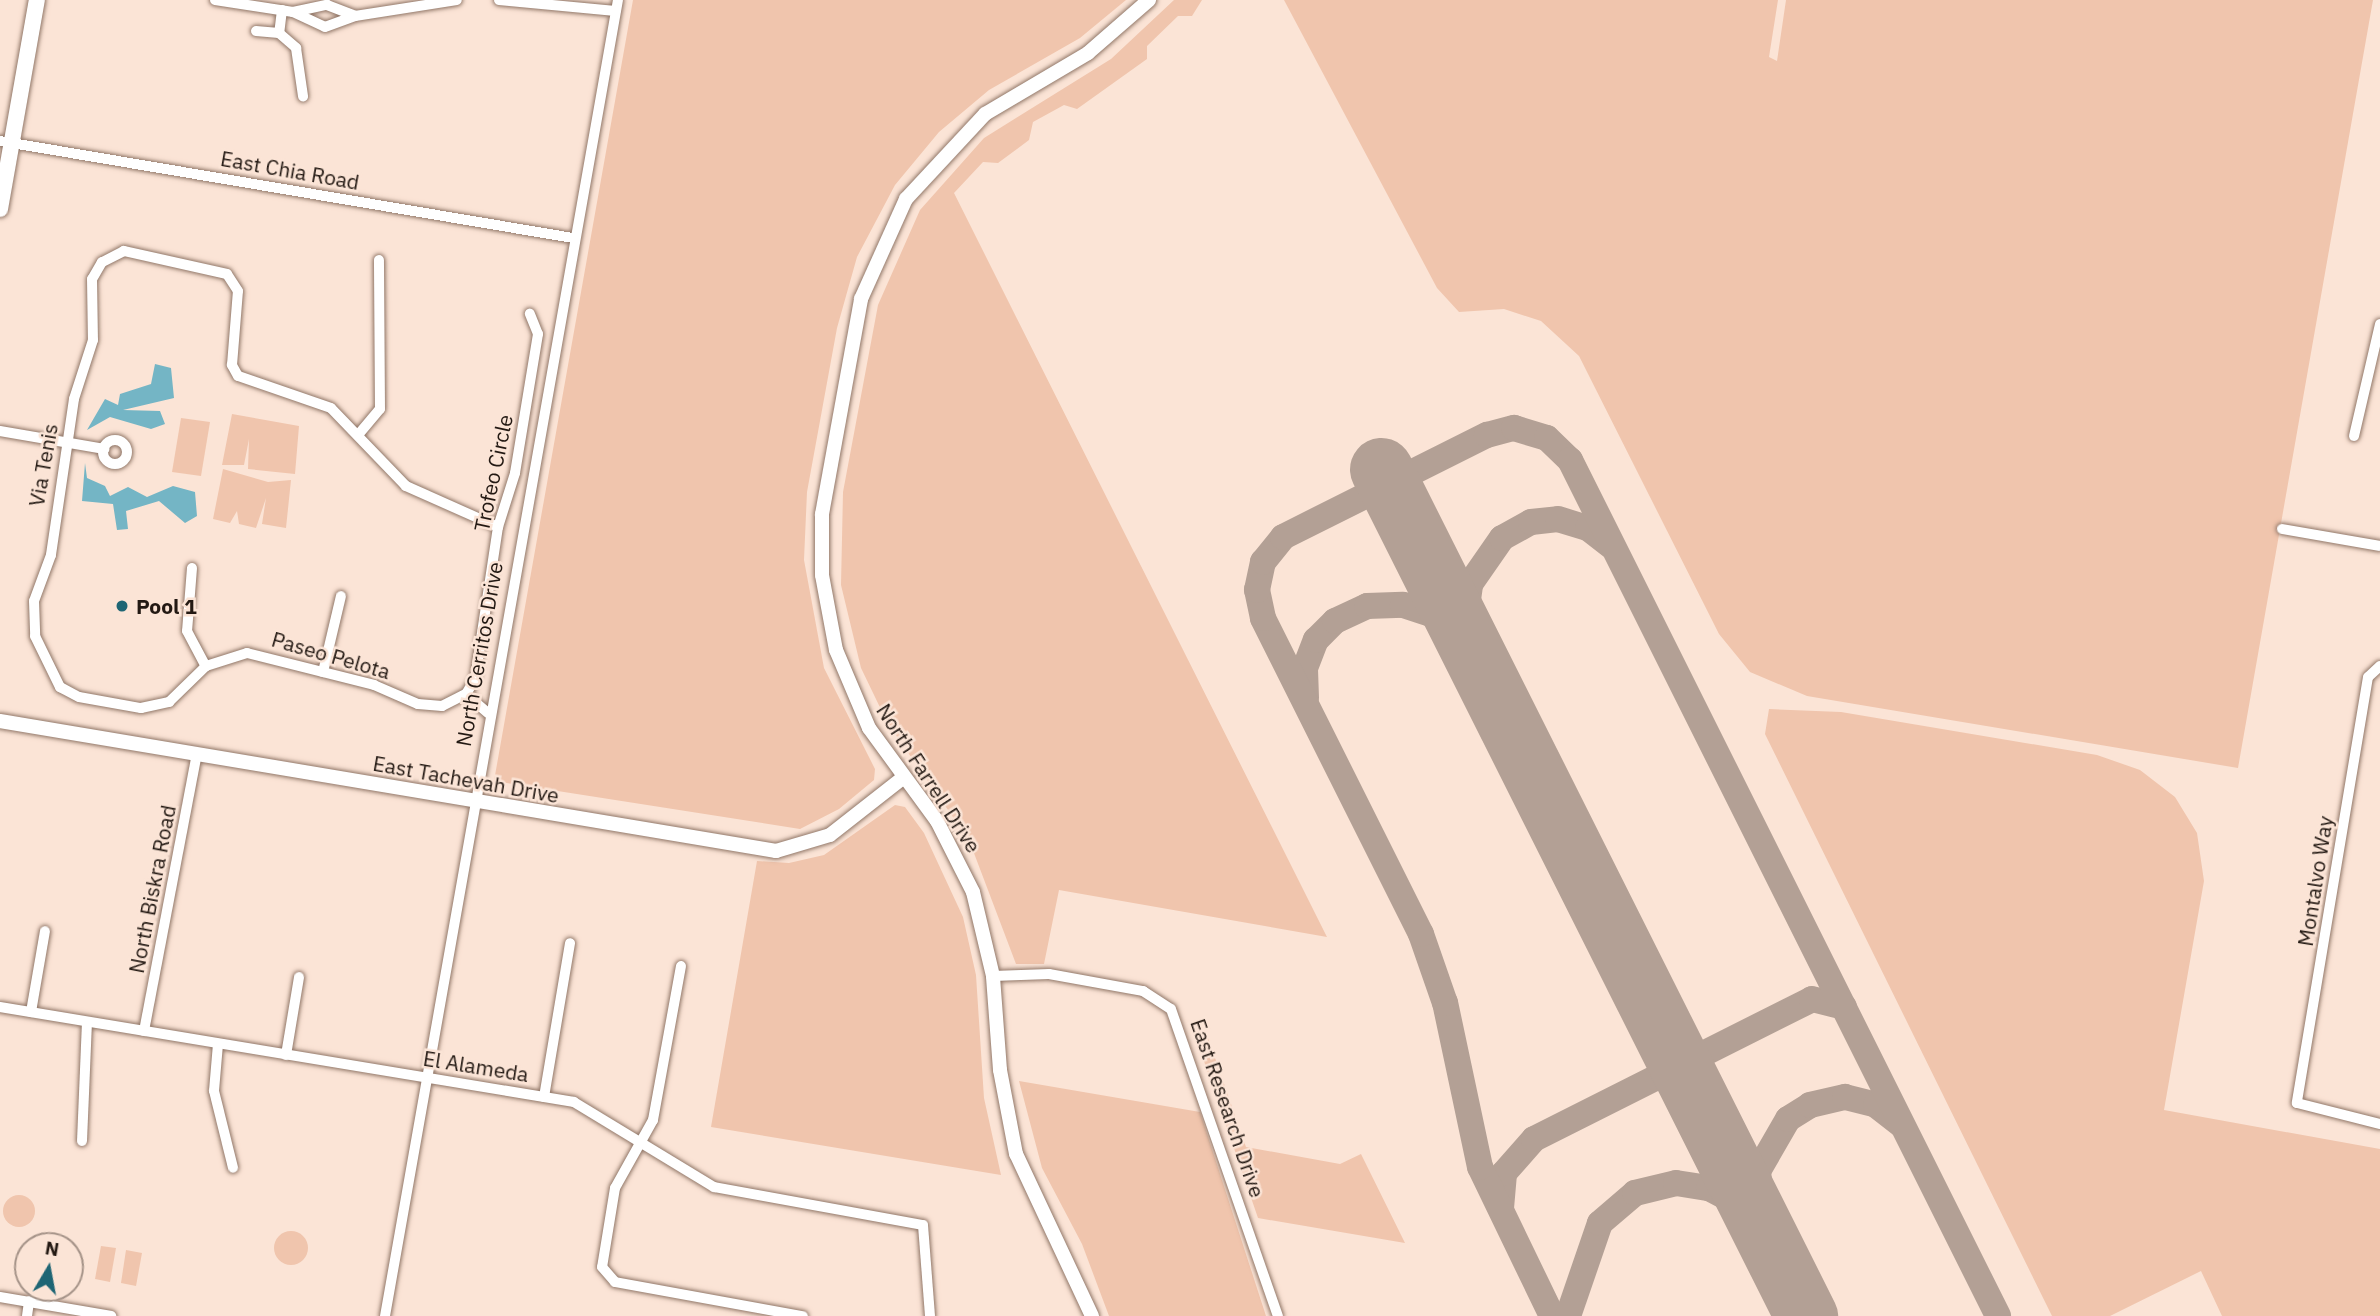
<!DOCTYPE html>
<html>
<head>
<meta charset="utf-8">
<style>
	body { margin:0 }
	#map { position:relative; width:2380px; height:1316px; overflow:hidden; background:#fbe4d6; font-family:"IBM Plex Sans",sans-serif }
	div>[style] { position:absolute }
	.green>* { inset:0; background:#f0c5ad }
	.round { border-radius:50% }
	.water>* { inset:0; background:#74b5c5 }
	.taxiway>* { height:26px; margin:-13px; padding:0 13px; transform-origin:13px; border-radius:13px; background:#b3a095 }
	.runway>* { height:63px; margin:-31.5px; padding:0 31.5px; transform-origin:31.5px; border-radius:31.5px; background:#b3a095 }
	.roads { filter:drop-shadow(0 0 2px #917768) drop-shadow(0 0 2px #917768) }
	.minor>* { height:10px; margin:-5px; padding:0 5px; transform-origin:5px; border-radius:5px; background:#fff }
	.minor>.ring { margin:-5px; padding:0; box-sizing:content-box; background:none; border:10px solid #fff; border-radius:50% }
	.tertiary>* { height:14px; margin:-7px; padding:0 7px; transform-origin:7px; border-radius:7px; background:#fff }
	.secondary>* { height:16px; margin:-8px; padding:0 8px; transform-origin:8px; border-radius:8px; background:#fff }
	.dots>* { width:19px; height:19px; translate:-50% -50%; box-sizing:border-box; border:4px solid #fbe4d6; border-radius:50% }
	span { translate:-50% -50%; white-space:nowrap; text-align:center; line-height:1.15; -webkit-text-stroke:5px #fbe4d6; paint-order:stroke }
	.street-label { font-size:21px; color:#231913 }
	.poi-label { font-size:21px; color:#231913; font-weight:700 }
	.left { translate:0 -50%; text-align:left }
	.north { position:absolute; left:14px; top:1232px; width:70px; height:70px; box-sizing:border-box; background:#fbe4d6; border:2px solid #a59388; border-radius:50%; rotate:10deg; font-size:19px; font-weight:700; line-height:28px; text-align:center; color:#231913 }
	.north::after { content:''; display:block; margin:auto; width:24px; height:32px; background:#1e6574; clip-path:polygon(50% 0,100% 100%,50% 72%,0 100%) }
</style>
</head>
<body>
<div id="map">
	<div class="green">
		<i style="clip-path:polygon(633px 0,1126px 0,1080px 38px,989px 90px,939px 132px,895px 185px,857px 257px,837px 328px,807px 492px,804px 560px,824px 668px,875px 769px,874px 780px,839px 809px,800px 829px,494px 781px)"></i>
		<i style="clip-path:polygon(1174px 0,1202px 0,1192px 16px,1178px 16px,1147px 46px,1147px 59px,1077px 109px,1064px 105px,1033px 122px,1029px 140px,998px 163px,983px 162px,954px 193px,1327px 937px,1059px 890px,1044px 964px,1016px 964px,969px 840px,888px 724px,861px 668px,841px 585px,843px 492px,878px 305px,920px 210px,984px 138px,1111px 59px)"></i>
		<i style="clip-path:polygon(1284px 0,1778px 0,1769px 57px,1777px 61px,1786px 0,2373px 0,2238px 768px,1807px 696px,1750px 672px,1719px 634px,1579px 356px,1541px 321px,1504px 309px,1459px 312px,1437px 288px)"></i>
		<i style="clip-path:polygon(232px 414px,299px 426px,295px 474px,248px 469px,249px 439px,244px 465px,222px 465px)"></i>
		<i style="clip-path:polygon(181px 418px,210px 422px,201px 476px,172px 472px)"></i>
		<i style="clip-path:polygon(223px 469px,268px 482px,291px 480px,286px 528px,262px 524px,266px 498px,256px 528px,239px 524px,237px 511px,230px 523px,213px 519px)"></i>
		<i style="clip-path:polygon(1769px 709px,1841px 712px,2097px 755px,2140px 770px,2175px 797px,2197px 833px,2204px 881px,2164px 1110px,2380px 1149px,2380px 1316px,2222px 1316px,2201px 1271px,2110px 1316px,2052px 1316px,1765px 734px)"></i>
		<i style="clip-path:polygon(895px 805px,905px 807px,924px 833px,963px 917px,976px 975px,984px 1098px,1001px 1175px,711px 1127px,757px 861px,789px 863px,824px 855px)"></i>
		<i style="clip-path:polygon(1206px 1032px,1246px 1147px,1340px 1164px,1361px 1154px,1405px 1243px,1258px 1218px,1195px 1035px)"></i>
		<i style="clip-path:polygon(1019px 1081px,1200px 1112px,1266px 1316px,1109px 1316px,1082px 1244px,1042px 1168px)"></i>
		<i class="round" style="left:3px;top:1195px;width:32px;height:32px"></i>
		<i class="round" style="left:274px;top:1231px;width:34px;height:34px"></i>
		<i style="clip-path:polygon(101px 1246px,116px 1248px,110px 1282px,95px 1279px)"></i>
		<i style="clip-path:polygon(126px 1250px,142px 1253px,136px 1286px,121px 1283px)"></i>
	</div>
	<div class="water">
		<i style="clip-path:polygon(155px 364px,171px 368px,174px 398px,123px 410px,160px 411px,165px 424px,151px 429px,110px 417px,87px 430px,105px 399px,118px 405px,120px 394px,151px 384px)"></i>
		<i style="clip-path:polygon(85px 463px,87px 478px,105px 486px,110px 496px,128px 487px,147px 497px,173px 486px,195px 492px,197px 516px,185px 523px,159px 501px,126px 511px,128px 529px,117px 530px,113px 504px,82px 501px)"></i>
	</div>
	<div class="taxiway">
		<i style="left:1474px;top:650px;width:37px;rotate:-103deg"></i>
		<i style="left:1466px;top:614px;width:30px;rotate:-82deg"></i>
		<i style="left:1470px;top:584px;width:56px;rotate:-55.2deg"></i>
		<i style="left:1502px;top:538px;width:33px;rotate:-29deg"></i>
		<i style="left:1531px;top:522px;width:27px;rotate:-6deg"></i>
		<i style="left:1558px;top:519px;width:31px;rotate:17deg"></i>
		<i style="left:1588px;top:528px;width:29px;rotate:38deg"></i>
		<i style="left:1306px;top:698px;width:30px;rotate:-92deg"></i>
		<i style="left:1305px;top:668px;width:30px;rotate:-69deg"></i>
		<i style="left:1316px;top:640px;width:27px;rotate:-45deg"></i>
		<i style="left:1335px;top:621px;width:35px;rotate:-25deg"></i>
		<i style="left:1367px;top:606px;width:36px;rotate:-2deg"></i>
		<i style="left:1403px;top:605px;width:32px;rotate:18deg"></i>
		<i style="left:1433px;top:615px;width:62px;rotate:45deg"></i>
		<i style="left:1501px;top:1208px;width:35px;rotate:-85deg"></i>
		<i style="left:1504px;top:1173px;width:45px;rotate:-48.6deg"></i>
		<i style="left:1534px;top:1139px;width:311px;rotate:-26.7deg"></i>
		<i style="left:1812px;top:999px;width:33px;rotate:14deg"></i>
		<i style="left:1764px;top:1232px;width:61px;rotate:-95.6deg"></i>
		<i style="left:1758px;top:1171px;width:60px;rotate:-60deg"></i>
		<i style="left:1788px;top:1119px;width:26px;rotate:-32deg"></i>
		<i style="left:1810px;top:1105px;width:36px;rotate:-13deg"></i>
		<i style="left:1845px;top:1097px;width:32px;rotate:14deg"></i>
		<i style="left:1876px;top:1105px;width:31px;rotate:38deg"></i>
		<i style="left:1552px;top:1316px;width:165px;rotate:-115.8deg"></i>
		<i style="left:1480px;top:1167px;width:168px;rotate:-102deg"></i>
		<i style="left:1445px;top:1003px;width:73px;rotate:-109.2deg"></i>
		<i style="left:1421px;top:934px;width:353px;rotate:-116.6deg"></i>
		<i style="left:1263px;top:618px;width:29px;rotate:-102deg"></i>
		<i style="left:1257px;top:590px;width:29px;rotate:-78deg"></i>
		<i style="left:1263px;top:562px;width:32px;rotate:-51deg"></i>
		<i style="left:1283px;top:537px;width:228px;rotate:-26.6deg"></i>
		<i style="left:1487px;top:435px;width:28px;rotate:-15deg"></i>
		<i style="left:1514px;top:428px;width:34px;rotate:17deg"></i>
		<i style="left:1547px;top:438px;width:32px;rotate:44deg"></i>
		<i style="left:1570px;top:460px;width:957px;rotate:63.43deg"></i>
		<i style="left:1568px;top:1316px;width:98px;rotate:-71deg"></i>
		<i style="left:1600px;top:1223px;width:46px;rotate:-40.6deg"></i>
		<i style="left:1635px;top:1193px;width:42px;rotate:-13.7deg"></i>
		<i style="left:1676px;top:1183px;width:33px;rotate:9deg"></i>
		<i style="left:1709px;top:1188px;width:30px;rotate:28deg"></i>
		<i style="left:1735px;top:1202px;width:45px;rotate:47.7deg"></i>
	</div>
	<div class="runway">
		<i style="left:1381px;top:469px;width:948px;rotate:63.35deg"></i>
	</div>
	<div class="roads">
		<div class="minor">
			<i style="left:215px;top:0;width:79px;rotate:8.7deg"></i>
			<i style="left:293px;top:12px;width:35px;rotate:25deg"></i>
			<i style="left:325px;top:27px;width:32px;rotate:-20deg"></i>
			<i style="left:499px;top:0;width:117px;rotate:5.4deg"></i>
			<i style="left:282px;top:10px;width:23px;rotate:97deg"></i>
			<i style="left:279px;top:33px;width:23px;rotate:41deg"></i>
			<i style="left:296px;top:48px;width:49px;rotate:81.7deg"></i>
			<i style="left:293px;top:12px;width:35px;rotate:-12deg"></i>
			<i style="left:327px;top:5px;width:30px;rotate:21deg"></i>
			<i style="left:355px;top:16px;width:103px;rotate:-8.9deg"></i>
			<i style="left:256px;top:31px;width:23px;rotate:5deg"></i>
			<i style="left:0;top:141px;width:581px;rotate:9.61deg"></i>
			<i style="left:0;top:431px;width:106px;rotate:9.8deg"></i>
			<i style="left:358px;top:435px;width:34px;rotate:-50deg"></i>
			<i style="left:380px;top:409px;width:149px;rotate:-90.4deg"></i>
			<i style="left:2354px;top:436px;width:115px;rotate:-76.9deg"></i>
			<i class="ring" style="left:103px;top:440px;width:14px;height:14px"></i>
			<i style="left:498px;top:527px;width:101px;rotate:-156deg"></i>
			<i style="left:406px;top:486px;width:108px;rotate:-133.9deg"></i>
			<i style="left:331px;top:408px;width:98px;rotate:-161deg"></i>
			<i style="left:238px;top:376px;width:13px;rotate:-119deg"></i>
			<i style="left:232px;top:365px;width:74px;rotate:-85.4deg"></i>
			<i style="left:238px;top:291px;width:20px;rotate:-123deg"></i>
			<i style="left:227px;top:274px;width:106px;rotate:-167.4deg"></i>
			<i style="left:124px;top:251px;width:25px;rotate:153deg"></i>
			<i style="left:102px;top:262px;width:20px;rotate:120deg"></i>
			<i style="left:92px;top:279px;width:61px;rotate:89.1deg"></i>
			<i style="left:93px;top:340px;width:62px;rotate:107.9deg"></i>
			<i style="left:74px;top:399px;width:158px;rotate:98.4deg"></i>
			<i style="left:51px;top:555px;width:49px;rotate:110.3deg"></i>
			<i style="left:34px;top:601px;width:35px;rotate:88deg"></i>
			<i style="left:35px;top:636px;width:57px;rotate:63.9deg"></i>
			<i style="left:60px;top:687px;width:21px;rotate:28deg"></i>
			<i style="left:79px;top:697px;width:63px;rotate:10.1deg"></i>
			<i style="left:141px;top:708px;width:29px;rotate:-12deg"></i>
			<i style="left:169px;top:702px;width:52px;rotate:-44.2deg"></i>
			<i style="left:206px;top:666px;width:43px;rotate:-17.6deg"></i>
			<i style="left:247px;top:653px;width:131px;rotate:14.1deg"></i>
			<i style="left:374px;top:685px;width:48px;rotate:23.4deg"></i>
			<i style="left:418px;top:704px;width:24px;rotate:5deg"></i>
			<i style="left:442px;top:706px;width:27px;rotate:-27deg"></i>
			<i style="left:466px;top:694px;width:17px;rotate:-59deg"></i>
			<i style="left:475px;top:679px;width:154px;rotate:-81.4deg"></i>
			<i style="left:498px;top:527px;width:57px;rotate:-72.5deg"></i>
			<i style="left:515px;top:473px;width:141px;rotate:-80.6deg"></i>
			<i style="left:538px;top:334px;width:22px;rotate:-112deg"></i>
			<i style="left:2282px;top:529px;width:99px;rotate:9.8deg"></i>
			<i style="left:192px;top:568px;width:63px;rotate:94.5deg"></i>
			<i style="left:187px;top:631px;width:40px;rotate:62deg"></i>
			<i style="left:2380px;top:666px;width:16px;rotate:137deg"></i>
			<i style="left:2368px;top:677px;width:432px;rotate:99.5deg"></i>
			<i style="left:2297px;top:1103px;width:86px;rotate:14.2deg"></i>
			<i style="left:323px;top:672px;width:78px;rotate:-76.7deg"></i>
			<i style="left:466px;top:694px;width:29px;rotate:41deg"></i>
			<i style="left:681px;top:966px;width:157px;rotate:100.3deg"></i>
			<i style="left:653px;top:1120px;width:78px;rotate:119.2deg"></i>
			<i style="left:615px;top:1188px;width:80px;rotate:99.3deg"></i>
			<i style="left:602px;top:1267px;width:20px;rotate:49deg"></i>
			<i style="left:615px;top:1282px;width:191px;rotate:10.3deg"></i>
			<i style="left:993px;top:976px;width:56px;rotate:-2deg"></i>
			<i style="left:1049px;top:974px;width:96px;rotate:10.3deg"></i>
			<i style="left:1143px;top:991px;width:33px;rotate:33deg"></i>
			<i style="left:1171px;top:1009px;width:325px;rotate:70.8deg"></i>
			<i style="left:0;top:1007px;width:582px;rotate:9.4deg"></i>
			<i style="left:574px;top:1102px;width:164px;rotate:31.3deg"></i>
			<i style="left:714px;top:1187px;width:212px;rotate:10.3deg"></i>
			<i style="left:923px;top:1225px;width:91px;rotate:85.6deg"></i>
			<i style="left:31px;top:1012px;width:82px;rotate:-80.2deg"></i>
			<i style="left:144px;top:1031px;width:283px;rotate:-79.2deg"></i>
			<i style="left:218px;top:1044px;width:47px;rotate:94.9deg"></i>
			<i style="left:214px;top:1091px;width:79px;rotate:76.1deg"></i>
			<i style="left:286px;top:1055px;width:79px;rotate:-80.5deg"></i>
			<i style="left:544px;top:1097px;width:156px;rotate:-80.4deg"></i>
			<i style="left:82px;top:1141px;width:119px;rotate:-87.6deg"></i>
			<i style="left:0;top:1297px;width:113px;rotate:9.7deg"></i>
			<i style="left:27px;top:1316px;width:15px;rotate:-82deg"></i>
			<i style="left:385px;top:1316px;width:1336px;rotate:-79.96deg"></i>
		</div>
		<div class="tertiary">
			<i style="left:0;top:721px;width:787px;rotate:9.51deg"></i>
			<i style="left:776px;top:851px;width:56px;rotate:-16.5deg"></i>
			<i style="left:830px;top:835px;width:94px;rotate:-38.1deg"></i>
			<i style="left:1092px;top:1316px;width:179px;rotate:-115.1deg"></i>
			<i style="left:1016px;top:1154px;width:86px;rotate:-100.8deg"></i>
			<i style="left:1000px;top:1070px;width:94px;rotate:-94.3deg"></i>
			<i style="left:993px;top:976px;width:86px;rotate:-103.4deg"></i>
			<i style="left:973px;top:892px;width:80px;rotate:-116.9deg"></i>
			<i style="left:937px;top:821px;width:115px;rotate:-126.2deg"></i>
			<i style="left:869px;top:728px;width:85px;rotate:-112.9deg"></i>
			<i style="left:836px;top:650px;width:76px;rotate:-100.6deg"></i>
			<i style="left:822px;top:575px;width:61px;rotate:-90deg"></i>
			<i style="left:822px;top:514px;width:219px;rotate:-79.7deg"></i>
			<i style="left:861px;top:299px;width:110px;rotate:-65.8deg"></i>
			<i style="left:906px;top:199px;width:116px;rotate:-47.1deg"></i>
			<i style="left:985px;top:114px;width:120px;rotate:-30.6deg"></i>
			<i style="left:1088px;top:53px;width:81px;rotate:-41deg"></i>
		</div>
		<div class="secondary">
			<i style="left:0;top:209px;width:212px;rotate:-80deg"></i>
		</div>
	</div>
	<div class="dots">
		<i style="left:122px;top:606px;background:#1e6574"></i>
	</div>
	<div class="street-label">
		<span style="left:290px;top:170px;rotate:10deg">East Chia Road</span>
		<span style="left:43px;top:465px;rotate:-80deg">Via Tenis</span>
		<span style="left:493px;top:473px;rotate:-78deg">Trofeo Circle</span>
		<span style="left:479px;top:654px;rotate:-80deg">North Cerritos Drive</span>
		<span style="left:331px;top:655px;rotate:16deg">Paseo Pelota</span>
		<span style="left:929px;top:778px;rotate:57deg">North Farrell Drive</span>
		<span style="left:466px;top:779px;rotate:10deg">East Tachevah Drive</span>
		<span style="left:2315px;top:881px;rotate:-81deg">Montalvo Way</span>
		<span style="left:152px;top:889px;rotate:-79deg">North Biskra Road</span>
		<span style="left:476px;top:1066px;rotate:9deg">El Alameda</span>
		<span style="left:1228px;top:1108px;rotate:71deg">East Research Drive</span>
	</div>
	<div class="poi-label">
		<span class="left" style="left:136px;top:606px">Pool 1</span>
	</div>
	<div class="north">N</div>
</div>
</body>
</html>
